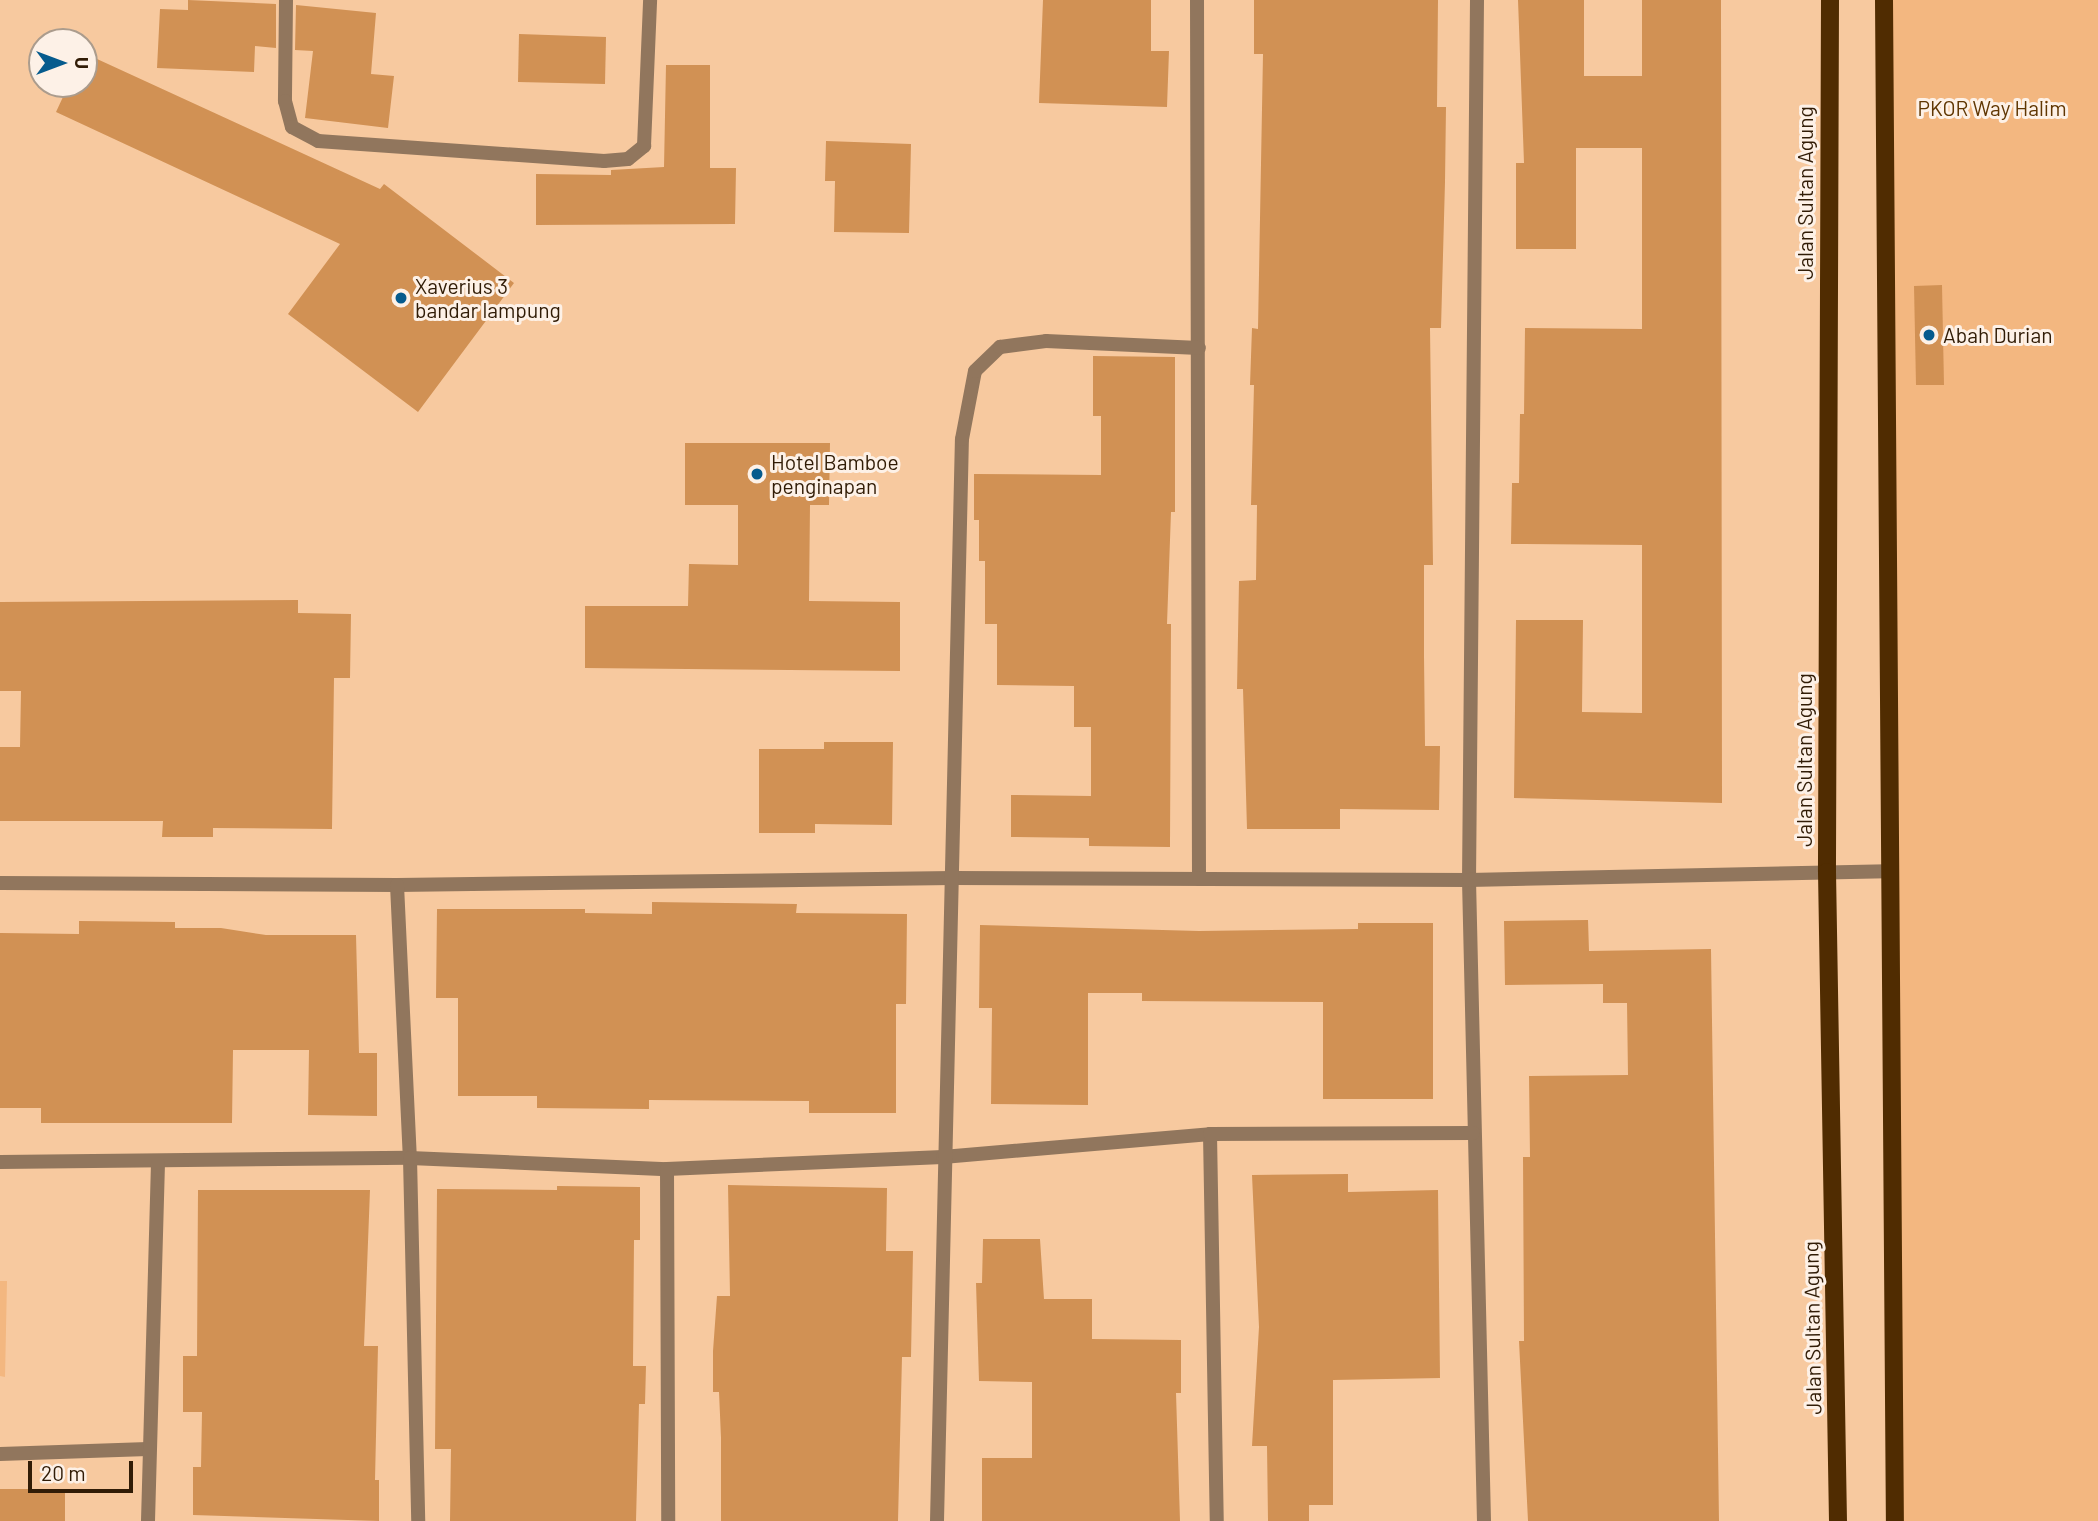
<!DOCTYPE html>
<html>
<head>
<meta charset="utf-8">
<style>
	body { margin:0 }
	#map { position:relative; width:2098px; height:1521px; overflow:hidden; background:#f7c99f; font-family:Barlow,sans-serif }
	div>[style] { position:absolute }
	.green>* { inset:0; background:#f3b780 }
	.building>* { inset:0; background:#d19154 }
	.street>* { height:14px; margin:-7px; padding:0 7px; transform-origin:7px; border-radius:7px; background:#91765d }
	.primary>* { height:18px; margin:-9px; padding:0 9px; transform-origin:9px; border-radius:9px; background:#502c01 }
	.dots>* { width:19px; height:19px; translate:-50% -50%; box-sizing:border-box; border:4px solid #fdf1e7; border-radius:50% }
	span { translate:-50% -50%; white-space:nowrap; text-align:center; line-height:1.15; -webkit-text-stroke:6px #fdf1e7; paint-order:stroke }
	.park-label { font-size:21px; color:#603602 }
	.street-label { font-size:21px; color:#311c06 }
	.poi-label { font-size:21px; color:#311c06 }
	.left { translate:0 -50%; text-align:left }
	.north { position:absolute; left:28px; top:28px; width:70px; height:70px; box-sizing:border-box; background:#fdf1e7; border:2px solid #ab9c8d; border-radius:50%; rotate:90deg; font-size:19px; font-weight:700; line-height:28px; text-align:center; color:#311c06 }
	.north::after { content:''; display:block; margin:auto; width:24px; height:32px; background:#065b8d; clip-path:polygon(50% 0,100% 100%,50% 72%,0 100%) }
	.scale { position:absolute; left:28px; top:1461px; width:105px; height:32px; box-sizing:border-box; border:4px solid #311c06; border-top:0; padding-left:9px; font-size:21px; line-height:24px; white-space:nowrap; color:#311c06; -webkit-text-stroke:5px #fdf1e7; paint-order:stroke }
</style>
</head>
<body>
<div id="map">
	<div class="green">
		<i style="clip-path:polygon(1884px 0,2098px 0,2098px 1521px,1902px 1521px)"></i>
		<i style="clip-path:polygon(0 1281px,7px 1281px,5px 1377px,0 1376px)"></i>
	</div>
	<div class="building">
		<i style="clip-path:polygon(188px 0,276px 4px,276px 48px,255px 46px,254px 72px,157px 68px,160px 9px,188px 10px)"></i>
		<i style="clip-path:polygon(1043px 0,1151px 0,1151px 51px,1169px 51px,1167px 107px,1039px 103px)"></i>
		<i style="clip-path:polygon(1254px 0,1438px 0,1437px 107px,1446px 107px,1445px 182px,1441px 328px,1430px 328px,1433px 565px,1424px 565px,1424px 655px,1425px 746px,1440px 746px,1439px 810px,1340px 809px,1340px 829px,1247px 829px,1243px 689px,1237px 689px,1239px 581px,1256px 580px,1257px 505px,1251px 505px,1254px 385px,1250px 385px,1252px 328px,1258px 329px,1263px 54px,1254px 54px)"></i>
		<i style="clip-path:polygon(1518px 0,1584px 0,1584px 76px,1642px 76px,1642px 0,1721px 0,1722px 803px,1514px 798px,1516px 620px,1583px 620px,1582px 712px,1642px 713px,1642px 545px,1511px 544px,1512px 483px,1519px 483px,1520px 414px,1524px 414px,1525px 328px,1642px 329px,1642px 148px,1576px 148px,1576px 249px,1516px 249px,1516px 163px,1524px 163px)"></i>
		<i style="clip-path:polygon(296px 5px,376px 13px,371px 74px,394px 76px,388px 128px,305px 118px,313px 51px,295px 50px)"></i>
		<i style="clip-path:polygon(519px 34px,606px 37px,605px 84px,518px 82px)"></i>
		<i style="clip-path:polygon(84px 53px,380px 189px,384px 184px,514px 283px,418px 412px,288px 314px,340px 244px,56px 112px,69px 84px,84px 84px)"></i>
		<i style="clip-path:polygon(666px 65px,710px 65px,710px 168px,736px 168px,735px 224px,536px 225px,536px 174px,611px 175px,611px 170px,664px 167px)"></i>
		<i style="clip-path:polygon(826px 141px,911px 144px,909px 233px,834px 232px,835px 181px,825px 181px)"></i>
		<i style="clip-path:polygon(1942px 285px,1944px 385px,1916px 385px,1914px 286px)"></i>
		<i style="clip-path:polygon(1093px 356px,1175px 357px,1175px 512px,1171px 512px,1167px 624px,1171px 624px,1170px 847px,1089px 846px,1089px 838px,1011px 837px,1011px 795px,1091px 796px,1091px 727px,1074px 727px,1074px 686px,997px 685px,997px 624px,985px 624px,985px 561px,979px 561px,979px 520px,974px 520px,974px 474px,1101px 475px,1101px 416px,1093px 416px)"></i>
		<i style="clip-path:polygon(685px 443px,830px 443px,829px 505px,810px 505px,809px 601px,900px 602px,900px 671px,585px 668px,585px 606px,688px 606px,689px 564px,738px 565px,738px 505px,685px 505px)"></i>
		<i style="clip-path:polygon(298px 600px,298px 613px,351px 614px,350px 678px,334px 678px,332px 829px,213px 828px,213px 837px,162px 837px,163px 821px,0 821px,0 747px,20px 747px,21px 691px,0 691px,0 602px)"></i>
		<i style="clip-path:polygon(824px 742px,893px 742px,892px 825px,815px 824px,815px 833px,759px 833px,759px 749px,824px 749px)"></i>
		<i style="clip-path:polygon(652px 902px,797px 904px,796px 913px,907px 914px,906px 1004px,896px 1004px,896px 1113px,809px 1113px,809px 1101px,649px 1100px,649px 1109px,537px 1108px,537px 1096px,458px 1096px,458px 998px,436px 998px,437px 909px,585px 909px,585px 913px,652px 914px)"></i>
		<i style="clip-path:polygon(1588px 920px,1589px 951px,1711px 949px,1719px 1521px,1528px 1521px,1519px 1341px,1524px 1341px,1523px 1157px,1530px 1157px,1529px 1076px,1628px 1075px,1627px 1003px,1603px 1003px,1603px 984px,1505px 985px,1504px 921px)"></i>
		<i style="clip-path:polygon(79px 921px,175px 922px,175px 928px,221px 928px,266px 935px,356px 935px,359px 1053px,377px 1053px,377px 1116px,308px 1115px,309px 1050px,233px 1050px,232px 1123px,41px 1123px,41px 1108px,0 1108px,0 933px,79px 934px)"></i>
		<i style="clip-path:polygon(1358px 923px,1433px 923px,1433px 1099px,1323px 1099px,1323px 1002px,1142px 1001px,1142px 993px,1088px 993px,1088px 1105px,991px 1104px,992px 1008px,979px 1008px,980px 925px,1199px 931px,1358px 929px)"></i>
		<i style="clip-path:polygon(1348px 1174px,1348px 1192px,1438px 1190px,1440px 1378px,1333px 1380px,1333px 1505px,1309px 1505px,1309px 1521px,1268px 1521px,1267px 1446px,1252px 1446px,1259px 1327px,1252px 1175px)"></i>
		<i style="clip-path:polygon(728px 1185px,887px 1188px,886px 1251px,913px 1251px,911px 1357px,902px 1357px,898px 1521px,721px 1521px,721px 1438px,719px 1392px,713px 1392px,713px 1351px,717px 1296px,730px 1296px)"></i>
		<i style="clip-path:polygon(557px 1186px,640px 1187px,640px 1240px,634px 1240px,633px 1366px,646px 1366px,645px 1404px,639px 1404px,636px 1521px,450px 1521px,451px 1449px,435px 1449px,437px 1189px,557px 1190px)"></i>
		<i style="clip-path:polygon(198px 1190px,370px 1190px,364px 1346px,378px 1346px,375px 1480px,379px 1480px,379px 1521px,193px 1515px,193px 1467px,201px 1467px,202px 1412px,183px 1412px,183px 1356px,197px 1356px)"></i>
		<i style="clip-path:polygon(983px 1239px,1040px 1239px,1044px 1299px,1092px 1299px,1092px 1339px,1181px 1340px,1181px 1393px,1176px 1393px,1180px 1521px,982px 1521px,982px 1458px,1032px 1458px,1032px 1382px,979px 1381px,976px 1283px,982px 1283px)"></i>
		<i style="clip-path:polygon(0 1489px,65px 1489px,65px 1521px,0 1521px)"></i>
	</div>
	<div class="street">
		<i style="left:286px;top:0;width:101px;rotate:90.6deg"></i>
		<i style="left:285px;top:101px;width:27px;rotate:75deg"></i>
		<i style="left:292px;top:127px;width:30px;rotate:28deg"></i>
		<i style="left:318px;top:141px;width:287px;rotate:4deg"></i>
		<i style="left:604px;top:161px;width:24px;rotate:-5deg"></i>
		<i style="left:628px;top:159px;width:21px;rotate:-39deg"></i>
		<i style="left:644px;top:146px;width:146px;rotate:-87.6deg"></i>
		<i style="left:1197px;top:0;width:879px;rotate:89.87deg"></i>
		<i style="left:1477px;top:0;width:880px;rotate:90.52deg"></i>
		<i style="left:1469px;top:880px;width:641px;rotate:88.66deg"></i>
		<i style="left:0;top:883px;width:397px;rotate:0.3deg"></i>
		<i style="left:397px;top:885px;width:556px;rotate:-0.72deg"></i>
		<i style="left:953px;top:878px;width:516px;rotate:0.22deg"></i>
		<i style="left:1469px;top:880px;width:418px;rotate:-1.2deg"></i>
		<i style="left:397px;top:885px;width:273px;rotate:87.3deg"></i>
		<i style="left:410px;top:1158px;width:363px;rotate:88.7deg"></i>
		<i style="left:1210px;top:1134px;width:387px;rotate:89deg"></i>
		<i style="left:0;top:1162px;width:410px;rotate:-0.6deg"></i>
		<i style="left:410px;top:1158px;width:257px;rotate:2.5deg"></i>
		<i style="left:667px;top:1169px;width:276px;rotate:-2.5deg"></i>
		<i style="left:943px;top:1157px;width:268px;rotate:-4.9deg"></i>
		<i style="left:1210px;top:1134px;width:263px;rotate:-0.2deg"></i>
		<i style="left:667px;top:1169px;width:352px;rotate:89.8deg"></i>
		<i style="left:0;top:1454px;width:148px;rotate:-1.9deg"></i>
		<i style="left:148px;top:1521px;width:357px;rotate:-88.4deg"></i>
		<i style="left:937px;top:1521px;width:1082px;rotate:-88.68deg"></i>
		<i style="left:962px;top:439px;width:69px;rotate:-79.2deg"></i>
		<i style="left:975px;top:371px;width:35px;rotate:-44deg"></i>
		<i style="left:1000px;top:347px;width:46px;rotate:-7.4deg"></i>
		<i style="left:1046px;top:341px;width:153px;rotate:2.6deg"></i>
	</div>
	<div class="primary">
		<i style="left:1830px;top:0;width:872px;rotate:90.2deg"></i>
		<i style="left:1827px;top:872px;width:649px;rotate:89.03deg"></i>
		<i style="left:1884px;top:0;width:1521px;rotate:89.59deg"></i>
	</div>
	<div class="dots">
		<i style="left:401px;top:298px;background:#065b8d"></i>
		<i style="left:1929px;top:335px;background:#065b8d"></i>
		<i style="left:757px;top:474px;background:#065b8d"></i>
	</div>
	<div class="park-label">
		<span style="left:1992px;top:108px">PKOR Way Halim</span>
	</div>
	<div class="street-label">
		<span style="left:1805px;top:193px;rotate:-90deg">Jalan Sultan Agung</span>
		<span style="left:1804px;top:760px;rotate:-90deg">Jalan Sultan Agung</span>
		<span style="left:1812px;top:1328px;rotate:-91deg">Jalan Sultan Agung</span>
	</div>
	<div class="poi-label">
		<span class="left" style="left:415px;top:298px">Xaverius 3<br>bandar lampung</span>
		<span class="left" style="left:1943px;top:335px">Abah Durian</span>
		<span class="left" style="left:771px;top:474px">Hotel Bamboe<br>penginapan</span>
	</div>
	<div class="north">U</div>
	<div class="scale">20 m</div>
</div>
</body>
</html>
